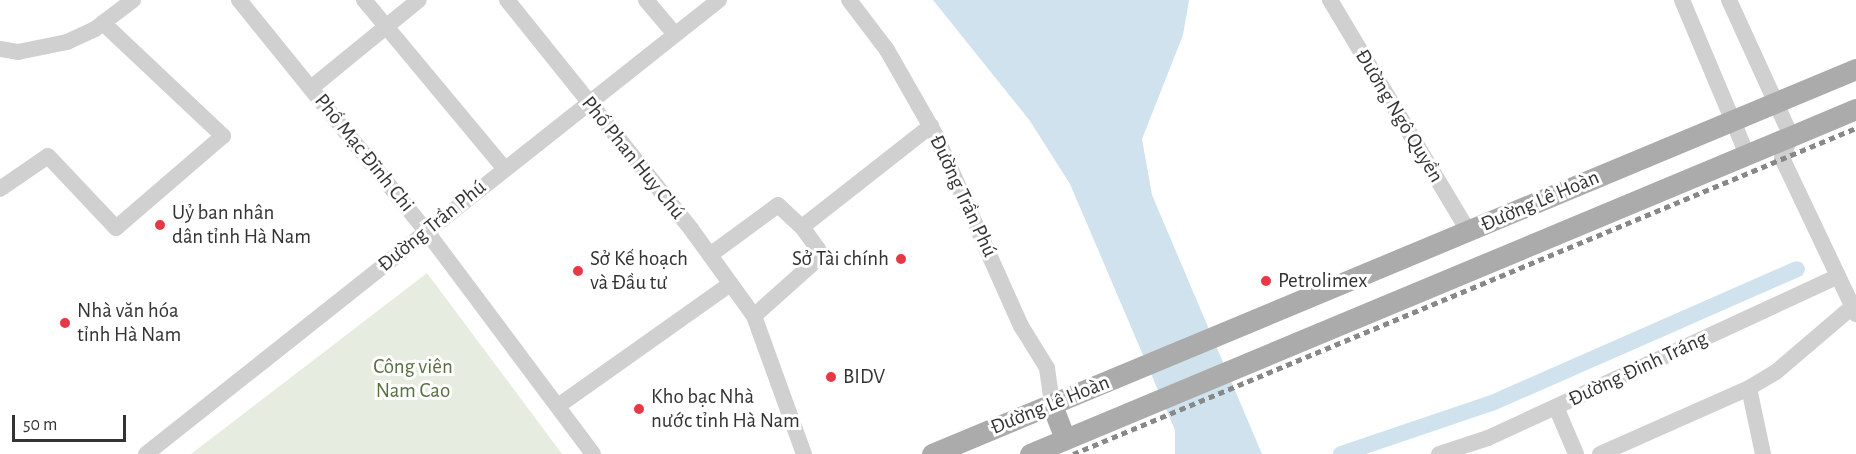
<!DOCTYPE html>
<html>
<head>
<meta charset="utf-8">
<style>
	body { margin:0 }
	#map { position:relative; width:1856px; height:454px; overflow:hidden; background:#fff; font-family:"Alegreya Sans",sans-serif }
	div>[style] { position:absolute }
	.green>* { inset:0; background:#e6ecdf }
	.water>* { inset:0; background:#cfe2ee }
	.canal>* { height:16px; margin:-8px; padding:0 8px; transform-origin:8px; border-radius:8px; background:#cfe2ee }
	.minor>* { height:16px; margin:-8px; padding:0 8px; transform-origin:8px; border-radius:8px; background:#d0d0d0 }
	.major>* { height:21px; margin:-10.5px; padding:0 10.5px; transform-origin:10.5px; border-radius:10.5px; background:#ababab }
	.rail>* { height:4.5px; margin-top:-2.25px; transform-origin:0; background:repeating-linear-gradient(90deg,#888 0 6px,transparent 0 10.5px) }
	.dots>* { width:16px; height:16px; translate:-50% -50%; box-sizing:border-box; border:3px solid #fff; border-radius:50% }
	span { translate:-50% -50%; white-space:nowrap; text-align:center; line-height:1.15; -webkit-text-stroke:6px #fff; paint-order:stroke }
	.street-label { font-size:21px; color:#333 }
	.poi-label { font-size:21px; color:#333 }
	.left { translate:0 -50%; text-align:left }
	.right { translate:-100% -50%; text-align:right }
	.park-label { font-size:21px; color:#56703f }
	.scale { position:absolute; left:12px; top:415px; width:114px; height:27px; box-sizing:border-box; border:3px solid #333; border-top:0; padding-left:8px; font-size:18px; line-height:21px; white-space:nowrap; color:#333; -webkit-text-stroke:4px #fff; paint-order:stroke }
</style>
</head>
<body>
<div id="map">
	<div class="green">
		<i style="clip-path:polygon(427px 273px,562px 454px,191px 454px,384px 306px)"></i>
	</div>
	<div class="water">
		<i style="clip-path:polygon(933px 0,1189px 0,1183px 35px,1142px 139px,1152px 195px,1262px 454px,1175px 454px,1175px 430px,1070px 184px,1030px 121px)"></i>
	</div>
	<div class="canal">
		<i style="left:1341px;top:454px;width:159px;rotate:-18.7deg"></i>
		<i style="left:1492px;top:403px;width:333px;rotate:-23.7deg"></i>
	</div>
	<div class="minor">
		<i style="left:239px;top:0;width:299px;rotate:51deg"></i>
		<i style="left:427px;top:232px;width:277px;rotate:53.2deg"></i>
		<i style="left:364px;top:0;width:219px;rotate:50.2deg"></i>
		<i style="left:507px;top:0;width:294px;rotate:51.2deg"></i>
		<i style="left:691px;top:229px;width:107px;rotate:54.1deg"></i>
		<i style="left:754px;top:316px;width:147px;rotate:70.1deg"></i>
		<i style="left:646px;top:0;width:42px;rotate:49.8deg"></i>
		<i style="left:849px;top:0;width:63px;rotate:52.8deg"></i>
		<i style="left:887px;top:50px;width:99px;rotate:60.3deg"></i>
		<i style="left:936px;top:136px;width:208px;rotate:65.9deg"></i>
		<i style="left:1021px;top:326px;width:49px;rotate:58.2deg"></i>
		<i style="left:1047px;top:368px;width:37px;rotate:82deg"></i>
		<i style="left:1330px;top:0;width:269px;rotate:59.1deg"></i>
		<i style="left:1682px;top:0;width:168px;rotate:67.2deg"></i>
		<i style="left:1729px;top:0;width:149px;rotate:65.5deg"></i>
		<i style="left:1791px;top:136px;width:24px;rotate:112deg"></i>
		<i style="left:1782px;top:158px;width:173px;rotate:64.6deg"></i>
		<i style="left:0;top:49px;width:18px;rotate:9deg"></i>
		<i style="left:18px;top:52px;width:50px;rotate:-11.5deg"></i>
		<i style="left:67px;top:42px;width:31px;rotate:-25deg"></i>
		<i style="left:95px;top:29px;width:48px;rotate:-37.3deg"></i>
		<i style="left:311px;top:88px;width:139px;rotate:-39.2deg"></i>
		<i style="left:0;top:189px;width:58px;rotate:-34.5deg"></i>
		<i style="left:48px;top:156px;width:99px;rotate:46.6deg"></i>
		<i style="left:116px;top:228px;width:141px;rotate:-40.7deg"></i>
		<i style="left:223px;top:136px;width:165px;rotate:-136.7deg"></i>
		<i style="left:802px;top:227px;width:164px;rotate:-38.1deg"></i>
		<i style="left:710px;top:255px;width:84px;rotate:-36.3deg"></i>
		<i style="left:778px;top:205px;width:33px;rotate:43deg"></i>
		<i style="left:802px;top:227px;width:27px;rotate:54deg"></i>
		<i style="left:818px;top:249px;width:17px;rotate:114deg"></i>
		<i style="left:811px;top:265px;width:76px;rotate:138.2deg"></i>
		<i style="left:558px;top:406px;width:211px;rotate:-35.3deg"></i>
		<i style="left:1556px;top:407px;width:51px;rotate:66.9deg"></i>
		<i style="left:146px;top:454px;width:731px;rotate:-38.39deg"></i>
		<i style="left:1439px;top:454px;width:52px;rotate:-18.1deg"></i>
		<i style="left:1488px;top:438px;width:382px;rotate:-24.8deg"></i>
		<i style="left:1600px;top:454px;width:163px;rotate:-23.9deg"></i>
		<i style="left:1763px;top:454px;width:67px;rotate:-102deg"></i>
		<i style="left:1749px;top:388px;width:31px;rotate:-31deg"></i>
		<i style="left:1776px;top:372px;width:99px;rotate:-40.5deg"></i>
	</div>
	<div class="major">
		<i style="left:1052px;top:405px;width:36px;rotate:69deg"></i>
		<i style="left:932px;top:454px;width:1001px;rotate:-22.62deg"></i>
		<i style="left:1030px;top:454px;width:895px;rotate:-22.67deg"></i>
	</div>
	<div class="rail">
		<i style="left:1073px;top:454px;width:848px;rotate:-22.6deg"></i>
	</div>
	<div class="dots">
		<i style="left:160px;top:225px;background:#e63946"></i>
		<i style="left:901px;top:259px;background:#e63946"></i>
		<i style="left:578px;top:271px;background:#e63946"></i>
		<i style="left:1266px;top:281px;background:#e63946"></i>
		<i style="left:65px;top:323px;background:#e63946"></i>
		<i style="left:831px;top:377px;background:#e63946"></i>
		<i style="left:639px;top:409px;background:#e63946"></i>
	</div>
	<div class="street-label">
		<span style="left:1399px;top:116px;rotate:59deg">Đường Ngô Quyền</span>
		<span style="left:364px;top:153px;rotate:51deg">Phố Mạc Đĩnh Chi</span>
		<span style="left:633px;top:158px;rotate:51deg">Phố Phan Huy Chú</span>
		<span style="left:963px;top:196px;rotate:65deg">Đường Trần Phú</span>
		<span style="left:1540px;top:201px;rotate:-23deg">Đường Lê Hoàn</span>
		<span style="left:432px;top:226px;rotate:-39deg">Đường Trần Phú</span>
		<span style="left:1638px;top:369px;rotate:-25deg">Đường Đinh Tráng</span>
		<span style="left:1050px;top:405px;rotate:-22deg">Đường Lê Hoàn</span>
	</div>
	<div class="poi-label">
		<span class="left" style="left:172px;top:225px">Uỷ ban nhân<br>dân tỉnh Hà Nam</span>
		<span class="left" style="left:590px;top:271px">Sở Kế hoạch<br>và Đầu tư</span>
		<span class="right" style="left:889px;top:259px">Sở Tài chính</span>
		<span class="left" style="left:1278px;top:281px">Petrolimex</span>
		<span class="left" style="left:77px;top:323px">Nhà văn hóa<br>tỉnh Hà Nam</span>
		<span class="left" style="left:843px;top:377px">BIDV</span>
		<span class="left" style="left:651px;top:409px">Kho bạc Nhà<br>nước tỉnh Hà Nam</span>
	</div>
	<div class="park-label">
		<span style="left:413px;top:379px">Công viên<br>Nam Cao</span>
	</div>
	<div class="scale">50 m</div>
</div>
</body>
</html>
